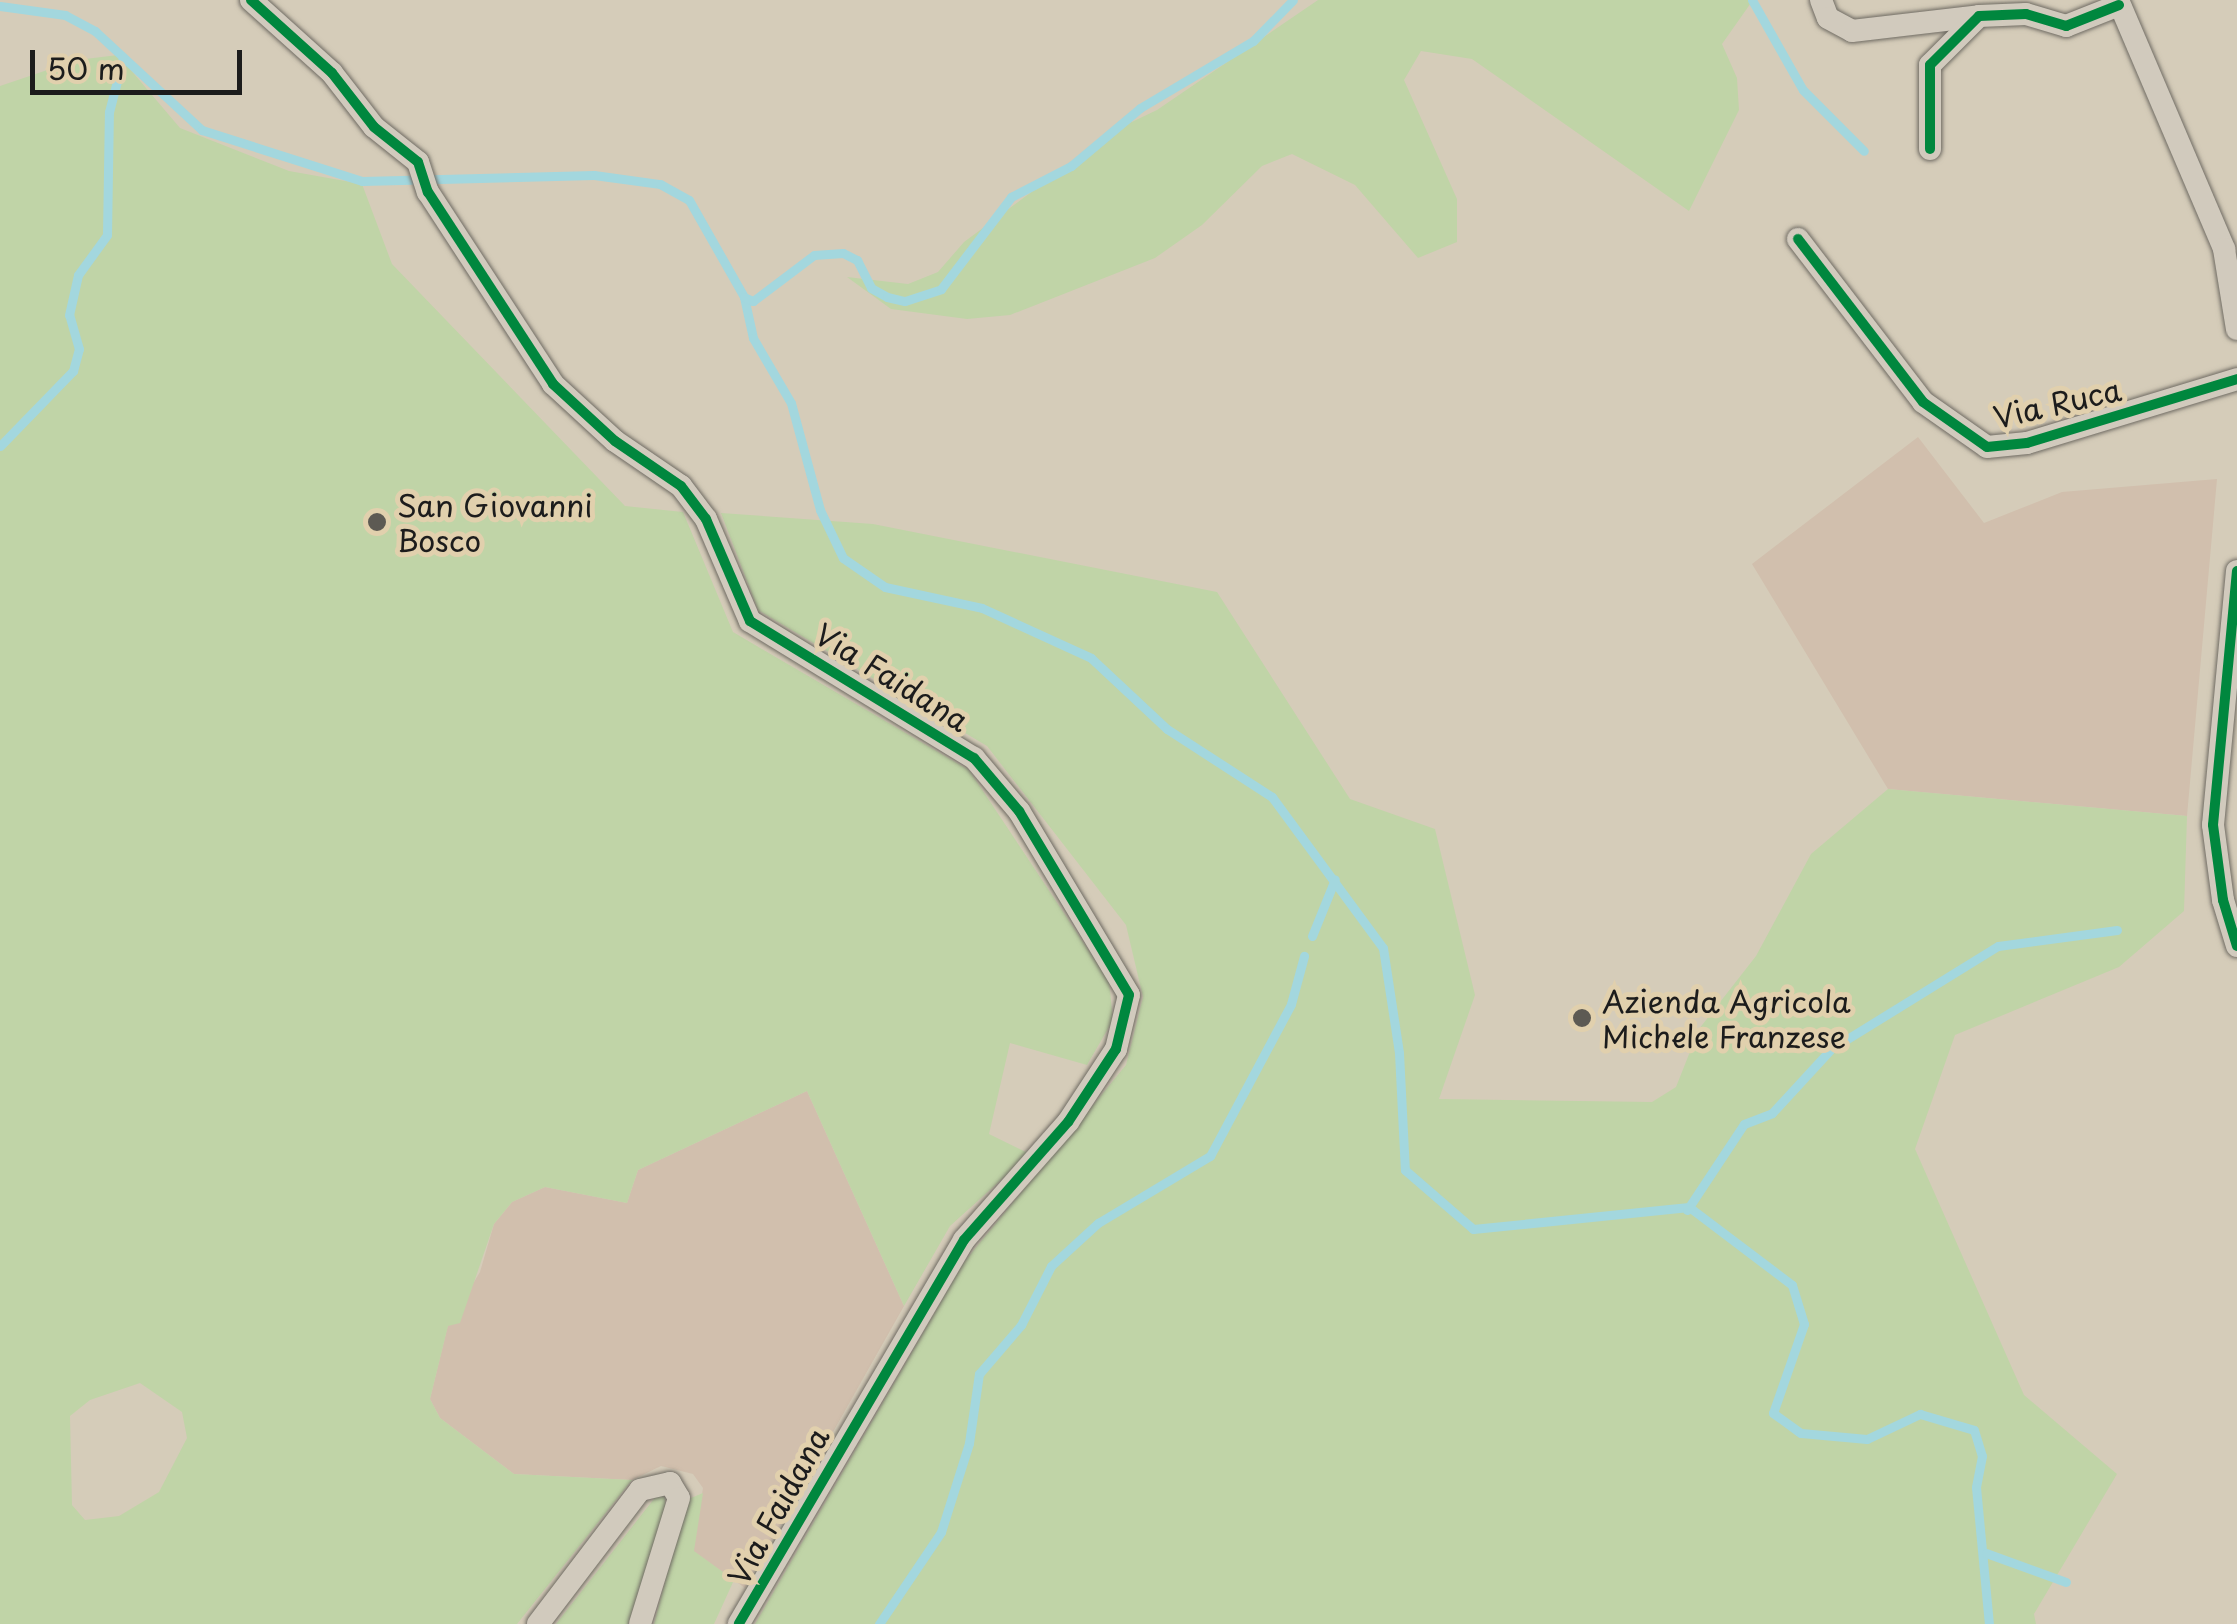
<!DOCTYPE html>
<html>
<head>
<meta charset="utf-8">
<style>
	body { margin:0 }
	#map { position:relative; width:2237px; height:1624px; overflow:hidden; background:#d5ccb9; font-family:"Playpen Sans",sans-serif }
	div>[style] { position:absolute }
	.built>* { inset:0; background:#d1bfad }
	.green>* { inset:0; background:#c0d4a7 }
	.stream>* { height:9px; margin:-4.5px; padding:0 4.5px; transform-origin:4.5px; border-radius:4.5px; background:#a3d7de }
	.roads { filter:drop-shadow(0 0 2px #6f6b63) drop-shadow(0 0 2px #6f6b63) }
	.street>* { height:22px; margin:-11px; padding:0 11px; transform-origin:11px; border-radius:11px; background:#d1cabd }
	.cycleway>* { height:10px; margin:-5px; padding:0 5px; transform-origin:5px; border-radius:5px; background:#00873e }
	.dots>* { width:28px; height:28px; translate:-50% -50%; box-sizing:border-box; border:5px solid #e1d0ad; border-radius:50% }
	span { translate:-50% -50%; white-space:nowrap; text-align:center; line-height:1.15; -webkit-text-stroke:10px #e1d0ad; paint-order:stroke }
	.street-label { font-size:30px; color:#1c1c1c }
	.poi-label { font-size:30px; color:#1c1c1c }
	.left { translate:0 -50%; text-align:left }
	.scale { position:absolute; left:30px; top:50px; width:212px; height:45px; box-sizing:border-box; border:5px solid #1c1c1c; border-top:0; padding-left:12px; font-size:30px; line-height:35px; white-space:nowrap; color:#1c1c1c; -webkit-text-stroke:8px #e1d0ad; paint-order:stroke }
</style>
</head>
<body>
<div id="map">
	<div class="built">
		<i style="clip-path:polygon(1918px 437px,1984px 523px,2062px 492px,2217px 479px,2187px 816px,1888px 789px,1752px 564px)"></i>
		<i style="clip-path:polygon(807px 1091px,904px 1306px,745px 1588px,693px 1551px,703px 1488px,693px 1474px,661px 1466px,632px 1480px,514px 1474px,440px 1418px,430px 1399px,448px 1325px,480px 1272px,494px 1224px,512px 1202px,545px 1187px,627px 1203px,638px 1170px)"></i>
	</div>
	<div class="green">
		<i style="clip-path:polygon(1318px 0,1753px 0,1722px 44px,1737px 78px,1739px 110px,1689px 211px,1472px 59px,1421px 51px,1404px 80px,1457px 199px,1457px 242px,1418px 258px,1355px 185px,1292px 154px,1262px 166px,1202px 225px,1155px 258px,1010px 315px,967px 319px,891px 309px,847px 277px,908px 284px,938px 272px,964px 242px,1115px 130px,1157px 110px)"></i>
		<i style="clip-path:polygon(evenodd,118px 55px,180px 128px,289px 171px,362px 184px,392px 264px,625px 506px,683px 512px,733px 632px,969px 770px,1109px 981px,1113px 1020px,1087px 1065px,1010px 1043px,989px 1134px,1030px 1154px,950px 1226px,904px 1306px,807px 1091px,638px 1170px,627px 1203px,545px 1187px,512px 1202px,494px 1224px,460px 1323px,448px 1326px,430px 1399px,440px 1418px,514px 1474px,632px 1480px,517px 1624px,0 1624px,0 86px,77px 60px,118px 55px,140px 1383px,182px 1412px,187px 1438px,159px 1492px,119px 1516px,85px 1520px,72px 1505px,70px 1416px,90px 1400px,140px 1383px)"></i>
		<i style="clip-path:polygon(721px 513px,873px 524px,1217px 592px,1350px 799px,1435px 829px,1475px 995px,1439px 1099px,1652px 1102px,1676px 1087px,1699px 1029px,1756px 956px,1811px 854px,1888px 789px,2187px 816px,2184px 911px,2119px 967px,1955px 1035px,1915px 1149px,2024px 1395px,2117px 1474px,2034px 1614px,2036px 1624px,755px 1624px,964px 1262px,1126px 1065px,1143px 997px,1126px 925px,987px 746px,758px 610px)"></i>
		<i style="clip-path:polygon(703px 1493px,694px 1551px,734px 1580px,714px 1624px,654px 1624px,686px 1500px)"></i>
		<i style="clip-path:polygon(657px 1495px,665px 1497px,665px 1509px,628px 1624px,556px 1624px)"></i>
	</div>
	<div class="stream">
		<i style="left:1752px;top:0;width:103px;rotate:60.5deg"></i>
		<i style="left:1803px;top:90px;width:86px;rotate:45deg"></i>
		<i style="left:0;top:6px;width:66px;rotate:7.9deg"></i>
		<i style="left:65px;top:15px;width:34px;rotate:28deg"></i>
		<i style="left:95px;top:31px;width:146px;rotate:42.8deg"></i>
		<i style="left:202px;top:130px;width:168px;rotate:17.7deg"></i>
		<i style="left:362px;top:181px;width:232px;rotate:-1.5deg"></i>
		<i style="left:594px;top:175px;width:67px;rotate:7.8deg"></i>
		<i style="left:660px;top:184px;width:33px;rotate:29deg"></i>
		<i style="left:689px;top:200px;width:112px;rotate:60.4deg"></i>
		<i style="left:744px;top:297px;width:42px;rotate:77.6deg"></i>
		<i style="left:753px;top:338px;width:75px;rotate:59.7deg"></i>
		<i style="left:791px;top:403px;width:111px;rotate:74.8deg"></i>
		<i style="left:820px;top:510px;width:53px;rotate:64.4deg"></i>
		<i style="left:843px;top:558px;width:51px;rotate:34.6deg"></i>
		<i style="left:885px;top:587px;width:99px;rotate:12.2deg"></i>
		<i style="left:982px;top:608px;width:120px;rotate:24.6deg"></i>
		<i style="left:1091px;top:658px;width:104px;rotate:43.1deg"></i>
		<i style="left:1167px;top:729px;width:125px;rotate:32.9deg"></i>
		<i style="left:1272px;top:797px;width:187px;rotate:53.7deg"></i>
		<i style="left:1383px;top:948px;width:106px;rotate:81.3deg"></i>
		<i style="left:1399px;top:1053px;width:117px;rotate:87.1deg"></i>
		<i style="left:1405px;top:1170px;width:90px;rotate:40.9deg"></i>
		<i style="left:1473px;top:1229px;width:217px;rotate:-5.8deg"></i>
		<i style="left:1689px;top:1207px;width:129px;rotate:37.1deg"></i>
		<i style="left:1792px;top:1285px;width:41px;rotate:72.9deg"></i>
		<i style="left:1804px;top:1324px;width:94px;rotate:109.2deg"></i>
		<i style="left:1773px;top:1413px;width:34px;rotate:36deg"></i>
		<i style="left:1801px;top:1433px;width:66px;rotate:5.2deg"></i>
		<i style="left:1867px;top:1439px;width:59px;rotate:-25.3deg"></i>
		<i style="left:1920px;top:1414px;width:56px;rotate:16.5deg"></i>
		<i style="left:1974px;top:1430px;width:27px;rotate:73deg"></i>
		<i style="left:1982px;top:1456px;width:32px;rotate:101deg"></i>
		<i style="left:1976px;top:1487px;width:138px;rotate:84.6deg"></i>
		<i style="left:744px;top:297px;width:10px;rotate:24deg"></i>
		<i style="left:753px;top:301px;width:76px;rotate:-37deg"></i>
		<i style="left:814px;top:255px;width:29px;rotate:-4deg"></i>
		<i style="left:843px;top:253px;width:16px;rotate:27deg"></i>
		<i style="left:857px;top:260px;width:31px;rotate:63deg"></i>
		<i style="left:871px;top:288px;width:18px;rotate:29deg"></i>
		<i style="left:887px;top:297px;width:18px;rotate:13deg"></i>
		<i style="left:905px;top:301px;width:38px;rotate:-18deg"></i>
		<i style="left:941px;top:289px;width:116px;rotate:-52.7deg"></i>
		<i style="left:1011px;top:197px;width:68px;rotate:-27.3deg"></i>
		<i style="left:1071px;top:166px;width:90px;rotate:-40deg"></i>
		<i style="left:1140px;top:108px;width:131px;rotate:-30.7deg"></i>
		<i style="left:1253px;top:41px;width:57px;rotate:-45.7deg"></i>
		<i style="left:0;top:446px;width:105px;rotate:-45.8deg"></i>
		<i style="left:73px;top:371px;width:23px;rotate:-75deg"></i>
		<i style="left:79px;top:349px;width:35px;rotate:-106deg"></i>
		<i style="left:69px;top:315px;width:41px;rotate:-77.3deg"></i>
		<i style="left:78px;top:275px;width:49px;rotate:-54.1deg"></i>
		<i style="left:107px;top:235px;width:123px;rotate:-89.1deg"></i>
		<i style="left:109px;top:112px;width:56px;rotate:-75.5deg"></i>
		<i style="left:1312px;top:936px;width:61px;rotate:-68deg"></i>
		<i style="left:1687px;top:1210px;width:103px;rotate:-56.5deg"></i>
		<i style="left:1744px;top:1124px;width:30px;rotate:-21deg"></i>
		<i style="left:1772px;top:1113px;width:87px;rotate:-47.3deg"></i>
		<i style="left:1831px;top:1049px;width:196px;rotate:-31.7deg"></i>
		<i style="left:1998px;top:946px;width:120px;rotate:-7.7deg"></i>
		<i style="left:1986px;top:1553px;width:85px;rotate:19.9deg"></i>
		<i style="left:879px;top:1624px;width:111px;rotate:-56deg"></i>
		<i style="left:941px;top:1532px;width:93px;rotate:-72.5deg"></i>
		<i style="left:969px;top:1443px;width:70px;rotate:-81.8deg"></i>
		<i style="left:979px;top:1374px;width:65px;rotate:-49.4deg"></i>
		<i style="left:1021px;top:1325px;width:66px;rotate:-63deg"></i>
		<i style="left:1051px;top:1266px;width:64px;rotate:-42.5deg"></i>
		<i style="left:1098px;top:1223px;width:131px;rotate:-30.9deg"></i>
		<i style="left:1210px;top:1156px;width:172px;rotate:-61.9deg"></i>
		<i style="left:1291px;top:1004px;width:50px;rotate:-74.8deg"></i>
	</div>
	<div class="roads">
		<div class="street">
			<i style="left:251px;top:0;width:109px;rotate:42deg"></i>
			<i style="left:332px;top:73px;width:68px;rotate:52.1deg"></i>
			<i style="left:374px;top:127px;width:56px;rotate:38.5deg"></i>
			<i style="left:418px;top:162px;width:32px;rotate:72deg"></i>
			<i style="left:428px;top:192px;width:229px;rotate:56.9deg"></i>
			<i style="left:553px;top:384px;width:84px;rotate:42.6deg"></i>
			<i style="left:615px;top:441px;width:80px;rotate:34.3deg"></i>
			<i style="left:681px;top:486px;width:41px;rotate:52.9deg"></i>
			<i style="left:706px;top:519px;width:111px;rotate:66.7deg"></i>
			<i style="left:750px;top:621px;width:263px;rotate:31.5deg"></i>
			<i style="left:974px;top:758px;width:70px;rotate:49.7deg"></i>
			<i style="left:1019px;top:811px;width:214px;rotate:59.1deg"></i>
			<i style="left:1129px;top:995px;width:56px;rotate:103.5deg"></i>
			<i style="left:1116px;top:1049px;width:87px;rotate:123.3deg"></i>
			<i style="left:1068px;top:1122px;width:157px;rotate:131.4deg"></i>
			<i style="left:964px;top:1240px;width:445px;rotate:120.4deg"></i>
			<i style="left:1821px;top:0;width:19px;rotate:69deg"></i>
			<i style="left:1828px;top:18px;width:27px;rotate:28deg"></i>
			<i style="left:1852px;top:31px;width:128px;rotate:-6.7deg"></i>
			<i style="left:2118px;top:0;width:271px;rotate:66.9deg"></i>
			<i style="left:2224px;top:249px;width:81px;rotate:80.8deg"></i>
			<i style="left:1930px;top:149px;width:84px;rotate:-90deg"></i>
			<i style="left:1930px;top:65px;width:69px;rotate:-45deg"></i>
			<i style="left:1979px;top:16px;width:47px;rotate:-2.4deg"></i>
			<i style="left:2026px;top:14px;width:42px;rotate:16.7deg"></i>
			<i style="left:2066px;top:26px;width:57px;rotate:-21.6deg"></i>
			<i style="left:1798px;top:239px;width:205px;rotate:52.5deg"></i>
			<i style="left:1923px;top:402px;width:78px;rotate:35.1deg"></i>
			<i style="left:1987px;top:447px;width:40px;rotate:-5.7deg"></i>
			<i style="left:2027px;top:443px;width:220px;rotate:-16.9deg"></i>
			<i style="left:2237px;top:571px;width:255px;rotate:95.4deg"></i>
			<i style="left:2213px;top:825px;width:76px;rotate:82.4deg"></i>
			<i style="left:2223px;top:900px;width:48px;rotate:73.1deg"></i>
			<i style="left:538px;top:1624px;width:168px;rotate:-52.7deg"></i>
			<i style="left:640px;top:1490px;width:31px;rotate:-13deg"></i>
			<i style="left:670px;top:1483px;width:17px;rotate:59deg"></i>
			<i style="left:679px;top:1498px;width:132px;rotate:107.2deg"></i>
		</div>
	</div>
	<div class="cycleway">
		<i style="left:251px;top:0;width:109px;rotate:42deg"></i>
		<i style="left:332px;top:73px;width:68px;rotate:52.1deg"></i>
		<i style="left:374px;top:127px;width:56px;rotate:38.5deg"></i>
		<i style="left:418px;top:162px;width:32px;rotate:72deg"></i>
		<i style="left:428px;top:192px;width:229px;rotate:56.9deg"></i>
		<i style="left:553px;top:384px;width:84px;rotate:42.6deg"></i>
		<i style="left:615px;top:441px;width:80px;rotate:34.3deg"></i>
		<i style="left:681px;top:486px;width:41px;rotate:52.9deg"></i>
		<i style="left:706px;top:519px;width:111px;rotate:66.7deg"></i>
		<i style="left:750px;top:621px;width:263px;rotate:31.5deg"></i>
		<i style="left:974px;top:758px;width:70px;rotate:49.7deg"></i>
		<i style="left:1019px;top:811px;width:214px;rotate:59.1deg"></i>
		<i style="left:1129px;top:995px;width:56px;rotate:103.5deg"></i>
		<i style="left:1116px;top:1049px;width:87px;rotate:123.3deg"></i>
		<i style="left:1068px;top:1122px;width:157px;rotate:131.4deg"></i>
		<i style="left:964px;top:1240px;width:445px;rotate:120.4deg"></i>
		<i style="left:1930px;top:149px;width:84px;rotate:-90deg"></i>
		<i style="left:1930px;top:65px;width:69px;rotate:-45deg"></i>
		<i style="left:1979px;top:16px;width:47px;rotate:-2.4deg"></i>
		<i style="left:2026px;top:14px;width:42px;rotate:16.7deg"></i>
		<i style="left:2066px;top:26px;width:57px;rotate:-21.6deg"></i>
		<i style="left:1798px;top:239px;width:205px;rotate:52.5deg"></i>
		<i style="left:1923px;top:402px;width:78px;rotate:35.1deg"></i>
		<i style="left:1987px;top:447px;width:40px;rotate:-5.7deg"></i>
		<i style="left:2027px;top:443px;width:220px;rotate:-16.9deg"></i>
		<i style="left:2237px;top:571px;width:255px;rotate:95.4deg"></i>
		<i style="left:2213px;top:825px;width:76px;rotate:82.4deg"></i>
		<i style="left:2223px;top:900px;width:48px;rotate:73.1deg"></i>
	</div>
	<div class="dots">
		<i style="left:377px;top:522px;background:#5d5a53"></i>
		<i style="left:1582px;top:1018px;background:#5d5a53"></i>
	</div>
	<div class="street-label">
		<span style="left:2057px;top:403px;rotate:-13deg">Via Ruca</span>
		<span style="left:892px;top:677px;rotate:32deg">Via Faidana</span>
		<span style="left:778px;top:1506px;rotate:-61deg">Via Faidana</span>
	</div>
	<div class="poi-label">
		<span class="left" style="left:397px;top:522px">San Giovanni<br>Bosco</span>
		<span class="left" style="left:1602px;top:1018px">Azienda Agricola<br>Michele Franzese</span>
	</div>
	<div class="scale">50 m</div>
</div>
</body>
</html>
